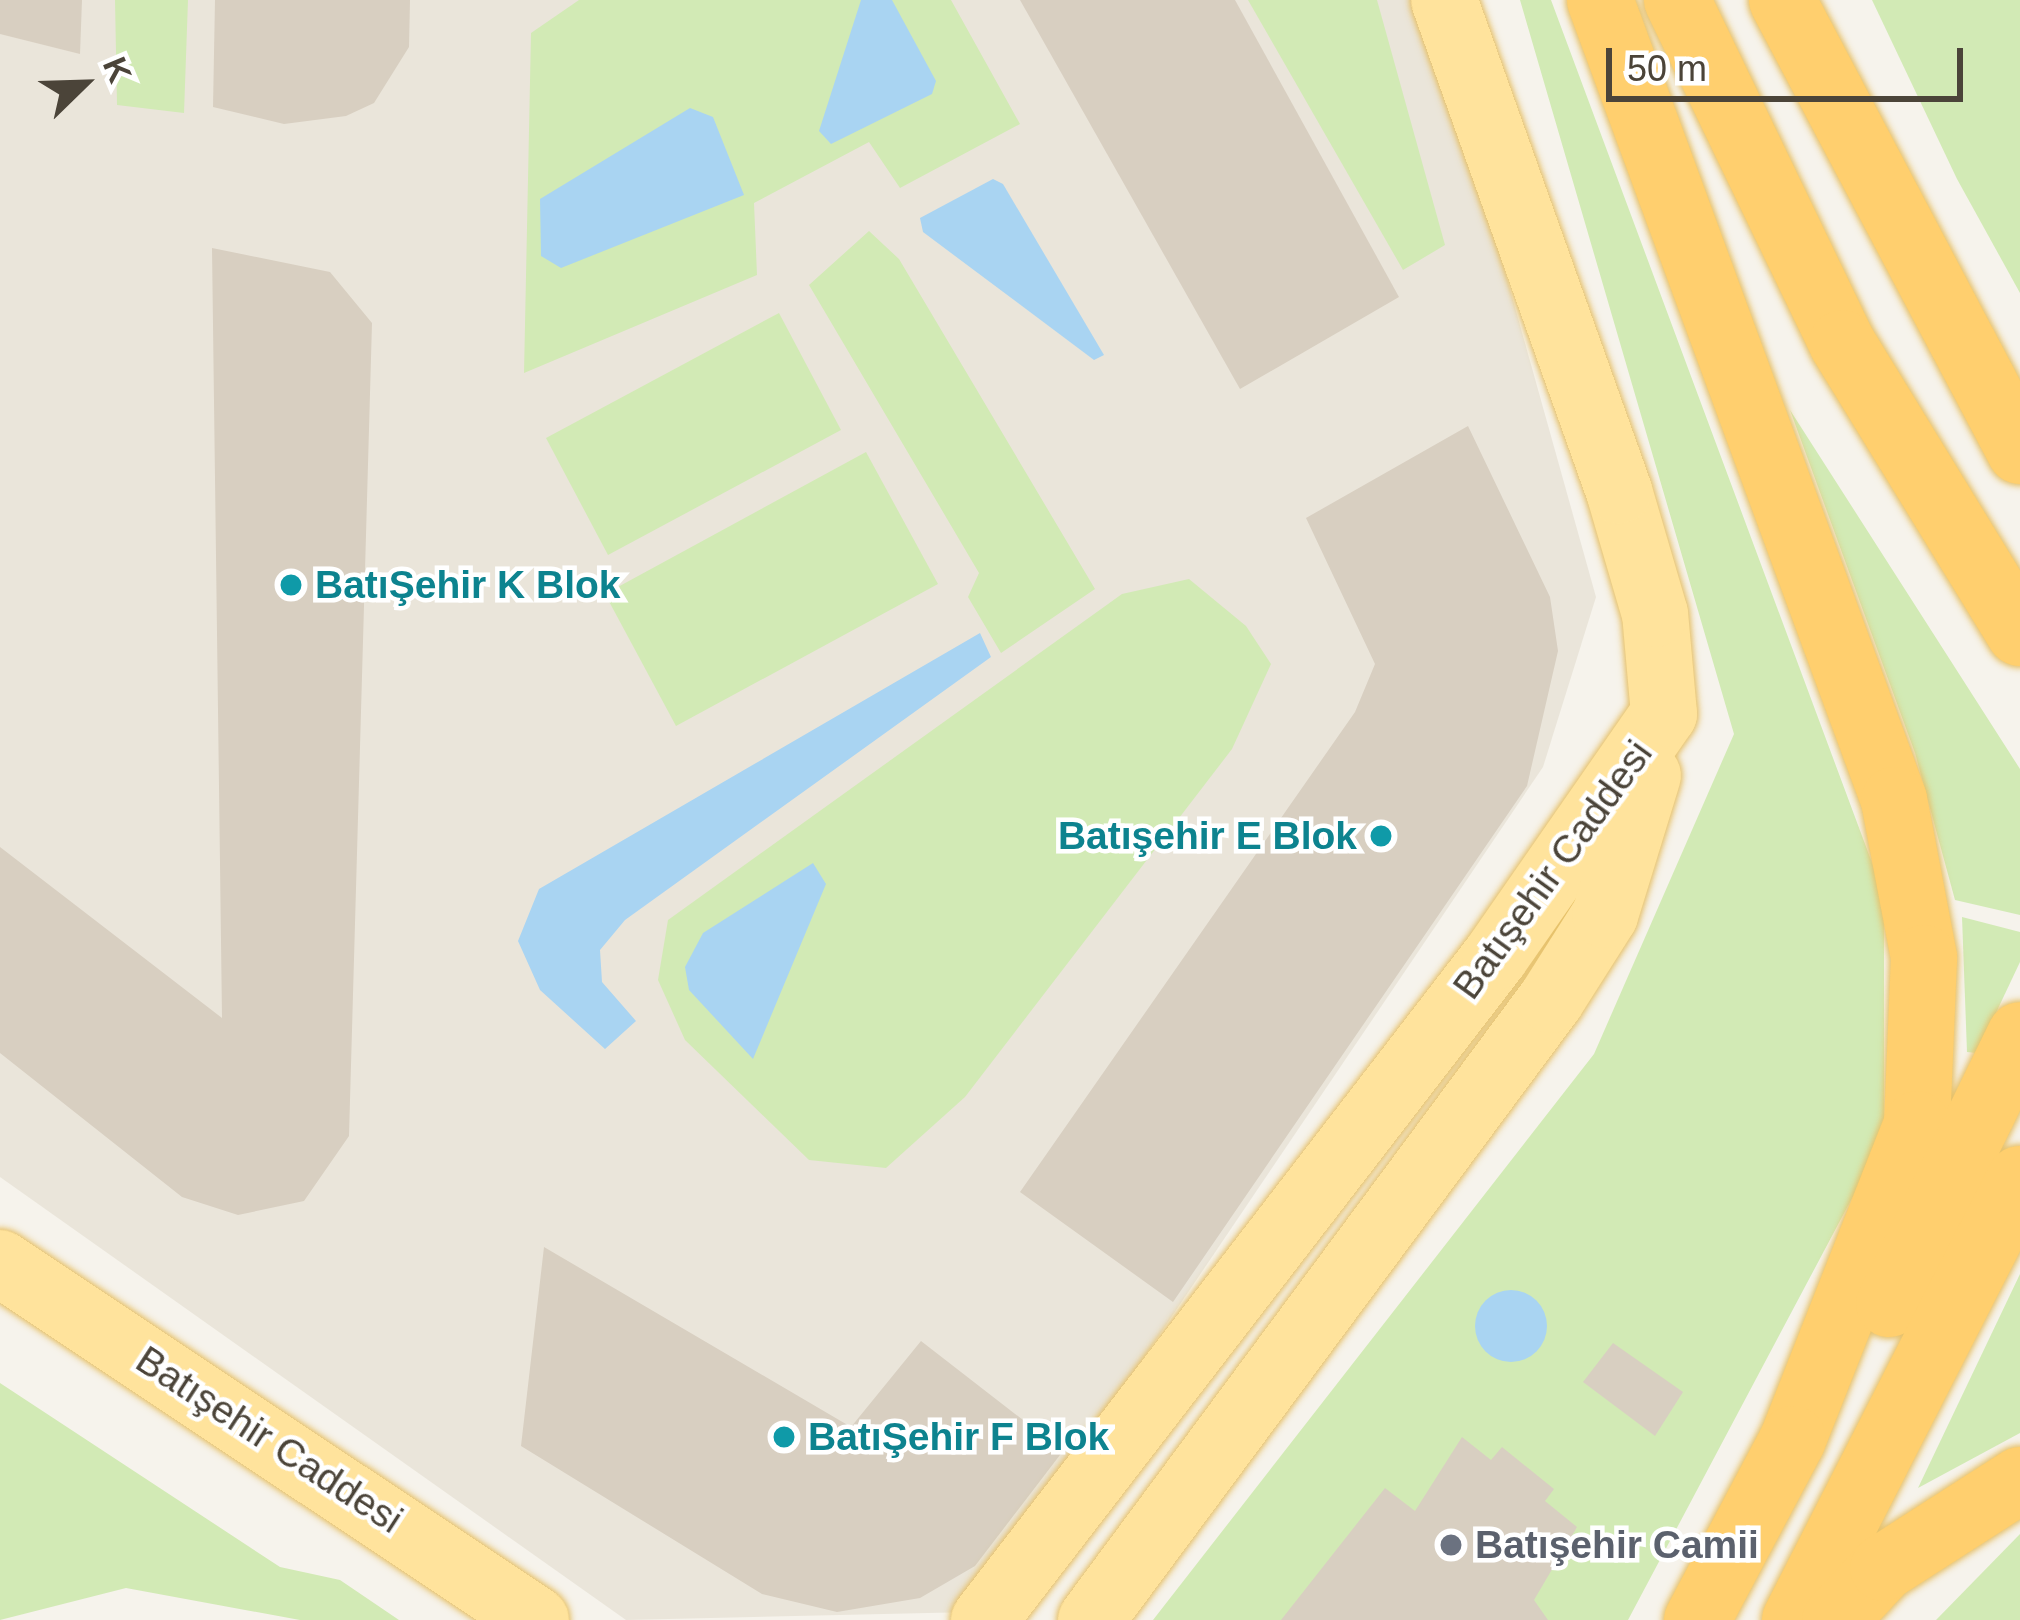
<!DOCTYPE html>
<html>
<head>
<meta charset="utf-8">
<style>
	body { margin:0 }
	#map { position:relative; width:2020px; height:1620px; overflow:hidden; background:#f6f3ec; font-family:Helvetica,sans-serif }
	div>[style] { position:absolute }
	.residential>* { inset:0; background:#eae5da }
	.green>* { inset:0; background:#d2eab5 }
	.water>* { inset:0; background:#a9d4f2 }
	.round { border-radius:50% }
	.building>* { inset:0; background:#d8cfc1 }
	.roads { filter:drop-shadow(0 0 3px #e6c16a) drop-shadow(0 0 3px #e6c16a) }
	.major>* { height:66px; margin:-33px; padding:0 33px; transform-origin:33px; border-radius:33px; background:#ffe39c }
	.highway>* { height:66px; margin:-33px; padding:0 33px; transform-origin:33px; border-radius:33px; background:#ffcf6e }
	.dots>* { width:33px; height:33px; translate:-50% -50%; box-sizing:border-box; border:6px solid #fff; border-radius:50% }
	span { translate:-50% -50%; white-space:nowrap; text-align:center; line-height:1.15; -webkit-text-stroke:9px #fff; paint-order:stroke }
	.culture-label { font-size:39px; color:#0d838f; font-weight:700 }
	.left { translate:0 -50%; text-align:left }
	.right { translate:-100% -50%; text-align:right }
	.street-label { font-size:39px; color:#4b4439 }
	.worship-label { font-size:39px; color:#5b616d; font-weight:700 }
	.north { position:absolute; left:24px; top:24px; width:120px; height:120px; -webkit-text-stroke:9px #fff; paint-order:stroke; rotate:67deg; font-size:33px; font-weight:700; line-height:48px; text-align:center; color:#4b4439 }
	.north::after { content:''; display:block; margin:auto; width:42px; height:54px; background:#4b4439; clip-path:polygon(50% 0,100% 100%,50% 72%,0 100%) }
	.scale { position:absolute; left:1606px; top:48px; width:357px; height:54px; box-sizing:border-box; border:6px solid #4b4439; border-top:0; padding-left:15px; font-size:36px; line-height:42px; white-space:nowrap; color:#4b4439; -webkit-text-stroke:9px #fff; paint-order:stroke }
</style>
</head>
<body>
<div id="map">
	<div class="residential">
		<i style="clip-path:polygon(0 0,1429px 0,1596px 597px,1543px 767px,972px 1612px,626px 1620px,0 1177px)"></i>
	</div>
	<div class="green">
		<i style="clip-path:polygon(115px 0,188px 0,184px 113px,117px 105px)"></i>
		<i style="clip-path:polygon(579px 0,951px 0,1020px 124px,900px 188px,869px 142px,754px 203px,757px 275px,524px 373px,531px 33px)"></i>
		<i style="clip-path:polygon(1248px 0,1377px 0,1445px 245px,1403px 270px)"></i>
		<i style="clip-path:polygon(1520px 0,1551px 0,1884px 895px,1884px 1138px,1628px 1620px,1153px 1620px,1594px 1054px,1734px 734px)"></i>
		<i style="clip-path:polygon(1872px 0,2020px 0,2020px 293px,1957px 179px)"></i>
		<i style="clip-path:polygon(869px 231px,899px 259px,1095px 589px,1001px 653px,968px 597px,979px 573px,809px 285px)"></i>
		<i style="clip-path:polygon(779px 313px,841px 430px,608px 555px,546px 438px)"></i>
		<i style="clip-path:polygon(1790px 410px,2020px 769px,2020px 915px,1955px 900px,1915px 753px)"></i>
		<i style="clip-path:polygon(866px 452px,938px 584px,676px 726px,605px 594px)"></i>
		<i style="clip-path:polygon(1189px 579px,1246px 626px,1271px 664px,1232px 749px,965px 1097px,886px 1168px,809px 1160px,685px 1040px,658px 980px,668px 920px,1122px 594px)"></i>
		<i style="clip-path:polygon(1962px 917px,2020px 932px,2020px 962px,1977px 1053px,1967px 1052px)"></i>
		<i style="clip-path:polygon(2020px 1274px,2020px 1433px,1918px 1488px)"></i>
		<i style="clip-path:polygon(0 1383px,280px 1567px,340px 1580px,399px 1620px,300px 1620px,126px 1588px,0 1620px)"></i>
		<i style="clip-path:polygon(2020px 1534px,2020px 1620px,1936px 1620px)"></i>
	</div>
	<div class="water">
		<i style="clip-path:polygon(861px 0,892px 0,936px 81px,932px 94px,831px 144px,819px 131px)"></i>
		<i style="clip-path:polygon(690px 108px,713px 117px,744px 195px,561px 268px,541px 256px,540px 199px)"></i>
		<i style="clip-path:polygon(993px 179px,1003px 184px,1104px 355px,1094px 360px,923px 232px,920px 218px)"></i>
		<i style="clip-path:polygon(980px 633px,991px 657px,625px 920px,600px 950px,602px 982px,636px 1021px,605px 1049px,540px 990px,518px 941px,539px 889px)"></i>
		<i style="clip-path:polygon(813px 863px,826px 884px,753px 1059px,689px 990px,685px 967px,703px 933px)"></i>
		<i class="round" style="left:1475px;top:1290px;width:72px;height:72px"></i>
	</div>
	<div class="building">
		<i style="clip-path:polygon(0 0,82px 0,80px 54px,0 34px)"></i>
		<i style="clip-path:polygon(215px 0,410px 0,409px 47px,374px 103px,346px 116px,284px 124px,213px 107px)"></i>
		<i style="clip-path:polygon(1020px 0,1235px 0,1399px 297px,1240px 389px)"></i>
		<i style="clip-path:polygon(212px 248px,330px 272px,372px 323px,349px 1136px,304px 1201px,238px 1215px,182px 1197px,0 1053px,0 847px,222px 1018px)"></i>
		<i style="clip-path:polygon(1468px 426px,1550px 597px,1558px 651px,1527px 786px,1173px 1302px,1020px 1192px,1355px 712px,1375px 664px,1306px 518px)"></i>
		<i style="clip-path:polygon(544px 1247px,851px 1427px,921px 1341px,1063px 1451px,975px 1566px,920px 1598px,837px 1612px,762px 1594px,521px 1446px)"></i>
		<i style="clip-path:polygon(1613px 1343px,1683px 1392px,1655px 1436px,1583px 1382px)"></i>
		<i style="clip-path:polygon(1462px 1437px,1491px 1460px,1502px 1447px,1554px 1489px,1545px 1501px,1577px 1527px,1534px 1600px,1548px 1620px,1281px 1620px,1385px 1488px,1415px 1511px)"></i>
	</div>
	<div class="roads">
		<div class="major">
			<i style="left:0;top:1263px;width:644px;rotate:33.67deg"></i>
			<i style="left:984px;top:1620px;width:837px;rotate:-52.38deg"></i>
			<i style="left:1495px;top:957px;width:296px;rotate:-55.2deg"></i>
			<i style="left:1664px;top:714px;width:100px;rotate:-95.1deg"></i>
			<i style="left:1655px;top:614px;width:128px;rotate:-106.3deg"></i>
			<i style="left:1619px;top:491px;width:521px;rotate:-109.62deg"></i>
			<i style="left:1091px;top:1620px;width:772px;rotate:-53.43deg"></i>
			<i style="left:1551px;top:1000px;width:101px;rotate:-57.6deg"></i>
			<i style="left:1605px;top:915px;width:146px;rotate:-72.9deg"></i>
		</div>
		<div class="highway">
			<i style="left:1600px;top:0;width:852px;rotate:69.82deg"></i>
			<i style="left:1894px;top:800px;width:161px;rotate:79.2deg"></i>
			<i style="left:1924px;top:958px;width:166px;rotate:92.4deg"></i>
			<i style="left:1917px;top:1124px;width:339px;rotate:111.5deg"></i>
			<i style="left:1793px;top:1439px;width:205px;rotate:117.9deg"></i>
			<i style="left:1677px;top:0;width:381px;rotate:64.3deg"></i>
			<i style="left:1842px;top:343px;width:340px;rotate:58.5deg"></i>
			<i style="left:1782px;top:0;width:510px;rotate:62.18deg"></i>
			<i style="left:1889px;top:1304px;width:299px;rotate:-64deg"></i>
			<i style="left:1795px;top:1620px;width:495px;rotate:-63deg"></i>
			<i style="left:1835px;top:1620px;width:71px;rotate:-47.3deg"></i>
			<i style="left:1883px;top:1568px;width:163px;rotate:-32.7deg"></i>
		</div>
	</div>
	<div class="dots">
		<i style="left:291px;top:585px;background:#0f9aa8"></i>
		<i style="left:1381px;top:836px;background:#0f9aa8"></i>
		<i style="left:784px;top:1437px;background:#0f9aa8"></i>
		<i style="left:1451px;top:1545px;background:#6b7280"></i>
	</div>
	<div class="culture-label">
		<span class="left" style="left:315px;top:585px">BatıŞehir K Blok</span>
		<span class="right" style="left:1357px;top:836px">Batışehir E Blok</span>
		<span class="left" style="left:808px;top:1437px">BatıŞehir F Blok</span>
	</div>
	<div class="street-label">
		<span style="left:1553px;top:870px;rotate:-54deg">Batışehir Caddesi</span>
		<span style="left:269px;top:1440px;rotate:33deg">Batışehir Caddesi</span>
	</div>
	<div class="worship-label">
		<span class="left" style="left:1475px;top:1545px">Batışehir Camii</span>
	</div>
	<div class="north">K</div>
	<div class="scale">50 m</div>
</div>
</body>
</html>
